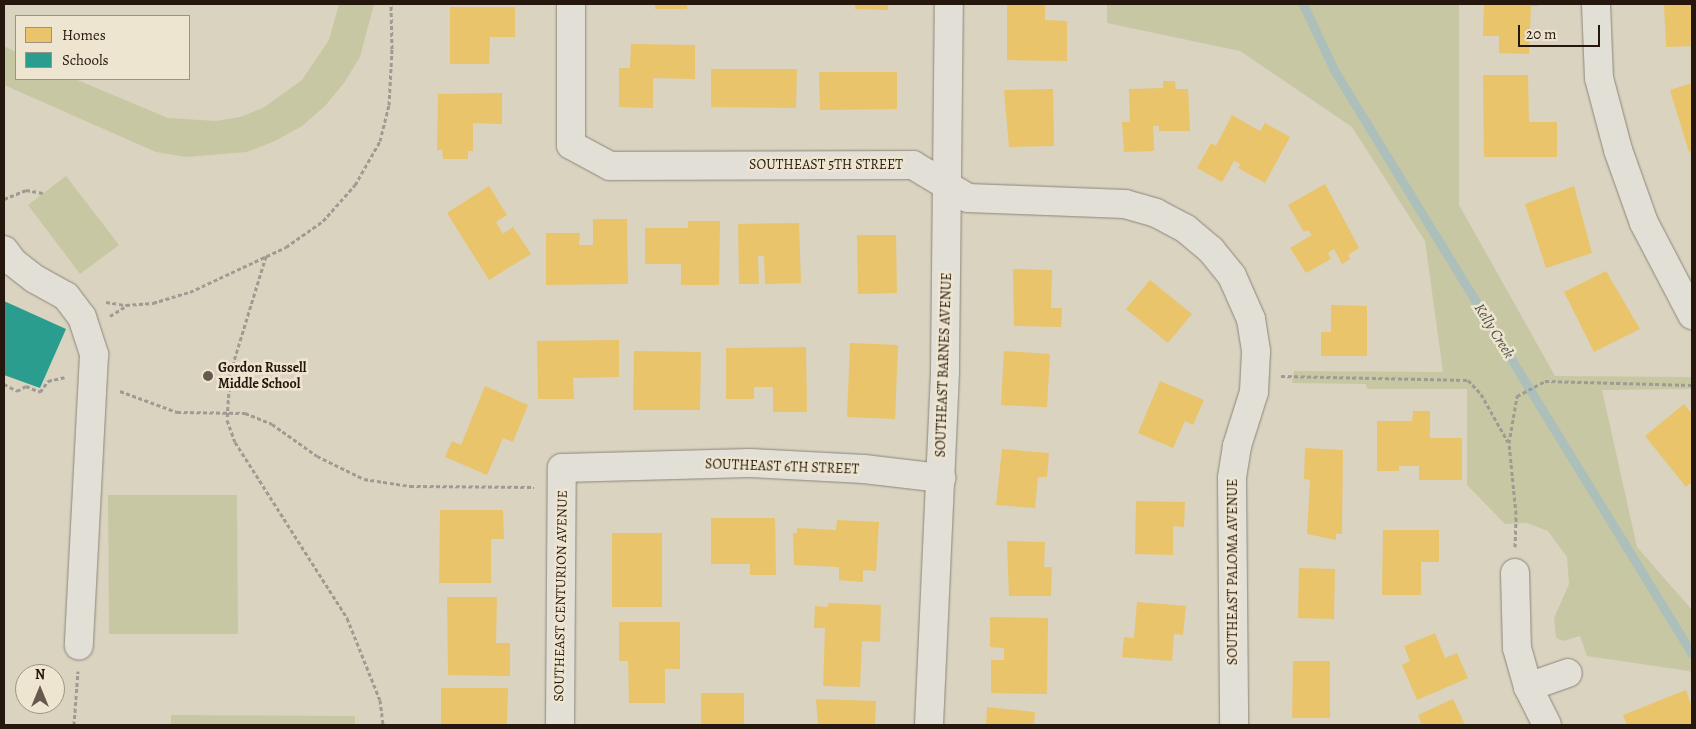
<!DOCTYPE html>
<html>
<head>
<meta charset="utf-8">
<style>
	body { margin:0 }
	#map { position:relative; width:1696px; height:729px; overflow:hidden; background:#dad3c0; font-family:Alegreya,serif }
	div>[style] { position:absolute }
	.green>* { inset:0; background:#c7c7a3 }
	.homes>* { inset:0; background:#e9c46a }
	.schools>* { inset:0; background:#2a9d8f }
	.stream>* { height:9px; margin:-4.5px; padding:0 4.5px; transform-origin:4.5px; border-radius:4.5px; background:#acbfba }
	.path>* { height:3px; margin-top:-1.5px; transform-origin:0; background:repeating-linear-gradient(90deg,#9f9b93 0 4px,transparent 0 6.5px) }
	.roads { filter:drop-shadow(0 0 1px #8c867a) drop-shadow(0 0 1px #8c867a) }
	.minor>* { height:28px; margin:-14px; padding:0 14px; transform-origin:14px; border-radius:14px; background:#e2dfd6 }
	.dots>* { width:14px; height:14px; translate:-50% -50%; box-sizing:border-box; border:2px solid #eee5d0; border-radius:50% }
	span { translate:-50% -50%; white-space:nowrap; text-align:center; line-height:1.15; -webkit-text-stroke:5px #eee5d0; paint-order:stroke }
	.street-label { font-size:14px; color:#25170e }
	.poi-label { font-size:14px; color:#25170e; font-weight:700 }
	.left { translate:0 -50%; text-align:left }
	.water-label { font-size:15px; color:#4e4f49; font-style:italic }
	.frame { position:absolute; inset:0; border:5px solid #25170e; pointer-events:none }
	.legend { position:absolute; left:15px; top:15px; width:175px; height:65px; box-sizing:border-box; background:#eee5d0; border:1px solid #9e9382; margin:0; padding:6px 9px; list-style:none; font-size:15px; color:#25170e }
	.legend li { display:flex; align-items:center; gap:10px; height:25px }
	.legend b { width:25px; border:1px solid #9e9382 }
	.north { position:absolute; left:15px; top:664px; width:50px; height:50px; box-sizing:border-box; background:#eee5d0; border:1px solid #9e9382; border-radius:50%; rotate:0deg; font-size:14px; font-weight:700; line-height:20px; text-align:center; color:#25170e }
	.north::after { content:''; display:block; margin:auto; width:18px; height:22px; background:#64594c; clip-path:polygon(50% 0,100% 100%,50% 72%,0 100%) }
	.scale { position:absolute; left:1518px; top:25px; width:82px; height:22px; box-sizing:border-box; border:2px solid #25170e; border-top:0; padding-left:6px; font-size:15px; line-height:18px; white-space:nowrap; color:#25170e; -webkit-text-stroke:4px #eee5d0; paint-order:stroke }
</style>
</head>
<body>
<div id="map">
	<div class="green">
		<i style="clip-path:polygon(339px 4px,374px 4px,360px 57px,344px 83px,325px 106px,302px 126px,275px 141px,247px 152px,186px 157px,156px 152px,4px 85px,4px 46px,16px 52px,16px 79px,75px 79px,168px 118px,216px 121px,240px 117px,263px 108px,302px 80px,329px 40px)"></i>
		<i style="clip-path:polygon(1107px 4px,1459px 4px,1459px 205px,1555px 376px,1692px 377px,1692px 389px,1602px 390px,1637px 547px,1692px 610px,1692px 675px,1689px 671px,1587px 656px,1580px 636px,1563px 641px,1556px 638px,1554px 618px,1569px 584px,1567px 557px,1548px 531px,1527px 523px,1505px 524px,1467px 485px,1467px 389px,1367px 389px,1366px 384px,1292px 383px,1294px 371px,1443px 372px,1425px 241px,1352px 127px,1240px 51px,1107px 23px)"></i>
		<i style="clip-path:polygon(66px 176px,119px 245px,80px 274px,28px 205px)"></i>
		<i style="clip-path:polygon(108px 495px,237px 495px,238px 634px,109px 634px)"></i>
		<i style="clip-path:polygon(171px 715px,355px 716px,355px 725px,171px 725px)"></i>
	</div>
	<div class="homes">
		<i style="clip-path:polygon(655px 4px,687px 4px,687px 9px,655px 9px)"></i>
		<i style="clip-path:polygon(855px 4px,888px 4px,888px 10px,855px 9px)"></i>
		<i style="clip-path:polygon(1007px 4px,1045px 4px,1045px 20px,1067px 21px,1067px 61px,1007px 60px)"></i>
		<i style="clip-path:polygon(1484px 4px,1538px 4px,1538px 6px,1531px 6px,1529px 54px,1499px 53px,1499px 36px,1483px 36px)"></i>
		<i style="clip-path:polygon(1664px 4px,1692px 4px,1692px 46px,1666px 47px)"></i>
		<i style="clip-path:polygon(450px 7px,515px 7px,515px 37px,490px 37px,489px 64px,450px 64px)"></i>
		<i style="clip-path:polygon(631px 44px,695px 45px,695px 79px,653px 78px,653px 108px,619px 107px,619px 68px,630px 68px)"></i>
		<i style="clip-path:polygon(711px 69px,797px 69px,796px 108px,711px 107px)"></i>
		<i style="clip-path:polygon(819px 72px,897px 72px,897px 109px,820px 110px)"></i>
		<i style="clip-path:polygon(1483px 75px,1528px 75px,1529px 122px,1557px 122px,1557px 157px,1484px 157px)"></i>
		<i style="clip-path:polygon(1163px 81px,1175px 81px,1176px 89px,1188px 89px,1190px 131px,1159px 131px,1159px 126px,1153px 126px,1154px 151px,1124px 152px,1122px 122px,1130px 122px,1129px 89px,1163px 88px)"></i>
		<i style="clip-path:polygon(1692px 83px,1692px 151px,1689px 152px,1670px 90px)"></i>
		<i style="clip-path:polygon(1053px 89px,1054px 146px,1009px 147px,1004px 90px)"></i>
		<i style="clip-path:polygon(502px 93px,502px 124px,473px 123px,473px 151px,468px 151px,468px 159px,443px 159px,442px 150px,437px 150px,438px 94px)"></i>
		<i style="clip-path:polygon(1232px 115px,1260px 131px,1265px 123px,1290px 137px,1265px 183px,1238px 168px,1240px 164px,1234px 161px,1222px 182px,1197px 168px,1211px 143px,1216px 146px)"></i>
		<i style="clip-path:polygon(1325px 184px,1359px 248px,1348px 255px,1350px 259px,1342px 264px,1334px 249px,1328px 253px,1331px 259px,1306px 273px,1290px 248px,1312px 235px,1308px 230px,1304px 232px,1288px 205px)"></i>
		<i style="clip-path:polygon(489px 186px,507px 215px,496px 222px,503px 234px,513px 227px,531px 254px,489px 280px,447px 213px)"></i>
		<i style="clip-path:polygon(1574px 186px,1592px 253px,1546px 268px,1525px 204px)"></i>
		<i style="clip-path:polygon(593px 219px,627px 219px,628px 284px,546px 285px,546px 233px,580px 233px,579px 245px,593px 245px)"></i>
		<i style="clip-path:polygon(688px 221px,720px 221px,719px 285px,681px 285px,681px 264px,645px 264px,645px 228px,688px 228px)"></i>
		<i style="clip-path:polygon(799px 223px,801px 283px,765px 284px,764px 256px,758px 256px,759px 284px,739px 284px,738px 224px)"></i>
		<i style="clip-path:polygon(857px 235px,896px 235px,897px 293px,858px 294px)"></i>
		<i style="clip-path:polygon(1013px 269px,1052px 270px,1051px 308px,1062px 308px,1061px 327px,1014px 326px)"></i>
		<i style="clip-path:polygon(1606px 271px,1640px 329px,1594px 352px,1564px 292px)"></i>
		<i style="clip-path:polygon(1150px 280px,1192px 314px,1168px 343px,1126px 309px)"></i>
		<i style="clip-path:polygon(1331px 305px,1367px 306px,1367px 356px,1321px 356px,1321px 332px,1331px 332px)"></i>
		<i style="clip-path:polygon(619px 340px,619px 377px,573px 378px,574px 399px,538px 399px,537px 341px)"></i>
		<i style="clip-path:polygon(850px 343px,898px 345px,895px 419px,847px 417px)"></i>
		<i style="clip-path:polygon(806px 347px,807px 412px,773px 412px,773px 387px,754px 387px,754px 399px,726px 399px,726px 348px)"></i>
		<i style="clip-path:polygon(634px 351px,701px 352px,700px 410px,633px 410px)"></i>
		<i style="clip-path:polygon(1004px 351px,1050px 354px,1047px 407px,1001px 405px)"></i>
		<i style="clip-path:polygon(1160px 381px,1204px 400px,1193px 425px,1185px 421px,1173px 448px,1138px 433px)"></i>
		<i style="clip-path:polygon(485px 386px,528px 405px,513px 442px,503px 438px,487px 475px,445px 457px,452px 441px,461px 445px)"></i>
		<i style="clip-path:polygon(1684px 404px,1692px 414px,1692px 482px,1686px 487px,1645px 436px)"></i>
		<i style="clip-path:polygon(1413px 411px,1430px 411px,1430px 438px,1462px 438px,1462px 480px,1419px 480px,1419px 466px,1399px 466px,1399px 471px,1377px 471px,1377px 421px,1412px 421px)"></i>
		<i style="clip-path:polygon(1305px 448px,1343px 450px,1342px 534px,1336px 534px,1336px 540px,1307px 534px,1310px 480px,1304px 479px)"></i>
		<i style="clip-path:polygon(1002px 449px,1049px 453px,1047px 477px,1038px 477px,1035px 508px,996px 505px)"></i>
		<i style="clip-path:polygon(1136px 501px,1185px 502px,1184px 527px,1173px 526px,1173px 555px,1135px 554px)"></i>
		<i style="clip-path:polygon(440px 510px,503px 510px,504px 539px,491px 539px,491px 583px,439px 583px)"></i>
		<i style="clip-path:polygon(711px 518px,775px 518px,776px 575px,750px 575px,750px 564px,711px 564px)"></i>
		<i style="clip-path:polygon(837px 520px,879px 522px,876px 571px,863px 570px,863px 582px,839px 580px,839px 567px,794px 565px,793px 533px,797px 533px,797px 528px,836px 530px)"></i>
		<i style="clip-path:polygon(1383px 530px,1439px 530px,1439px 562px,1421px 562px,1421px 595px,1382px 595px)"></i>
		<i style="clip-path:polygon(612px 533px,662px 533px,662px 607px,612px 607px)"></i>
		<i style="clip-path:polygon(1007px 541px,1045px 542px,1044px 567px,1052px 567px,1051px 596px,1009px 596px)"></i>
		<i style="clip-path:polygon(1299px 568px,1335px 569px,1334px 619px,1298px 618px)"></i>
		<i style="clip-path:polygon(447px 597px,497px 597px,496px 643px,510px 643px,510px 676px,448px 675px)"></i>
		<i style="clip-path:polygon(1137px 602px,1186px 606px,1183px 635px,1174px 634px,1172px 661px,1122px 657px,1124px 637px,1134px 638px)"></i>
		<i style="clip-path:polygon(828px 603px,881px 605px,880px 642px,862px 641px,860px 687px,823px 686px,825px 628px,814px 628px,815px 606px,828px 607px)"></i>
		<i style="clip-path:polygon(990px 617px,1048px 618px,1047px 694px,991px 693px,991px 660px,1004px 660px,1004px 648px,990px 647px)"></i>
		<i style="clip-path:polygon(619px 622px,680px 622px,680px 669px,665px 669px,665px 703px,629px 703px,628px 661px,619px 661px)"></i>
		<i style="clip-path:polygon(1435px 633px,1445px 658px,1457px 653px,1468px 678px,1417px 700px,1402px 665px,1410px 661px,1404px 646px)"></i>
		<i style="clip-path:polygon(1293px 661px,1330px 661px,1330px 718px,1292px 718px)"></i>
		<i style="clip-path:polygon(441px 688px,508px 688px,507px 724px,441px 724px)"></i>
		<i style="clip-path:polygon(1686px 690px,1692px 707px,1692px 725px,1627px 725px,1623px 715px)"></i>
		<i style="clip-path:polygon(701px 693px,744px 693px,744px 725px,701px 725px)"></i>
		<i style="clip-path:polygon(816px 699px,876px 701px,875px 725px,818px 725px)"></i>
		<i style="clip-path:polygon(1453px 699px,1465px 725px,1422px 725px,1418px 715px)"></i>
		<i style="clip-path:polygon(987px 707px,1035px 712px,1034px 725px,986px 725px)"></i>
	</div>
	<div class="schools">
		<i style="clip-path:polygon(4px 301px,66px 329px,40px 388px,4px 375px)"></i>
	</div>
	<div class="stream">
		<i style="left:1303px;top:4px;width:73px;rotate:64.8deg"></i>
		<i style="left:1334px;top:70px;width:685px;rotate:58.49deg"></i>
	</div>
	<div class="path">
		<i style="left:4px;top:199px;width:24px;rotate:-22deg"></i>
		<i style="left:26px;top:190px;width:17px;rotate:10deg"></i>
		<i style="left:266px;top:256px;width:123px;rotate:107deg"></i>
		<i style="left:230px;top:374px;width:46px;rotate:93.7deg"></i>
		<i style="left:227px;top:420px;width:23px;rotate:70deg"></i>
		<i style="left:235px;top:442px;width:209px;rotate:57.5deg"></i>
		<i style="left:347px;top:618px;width:88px;rotate:68.1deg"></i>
		<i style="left:380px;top:700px;width:25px;rotate:83deg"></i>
		<i style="left:106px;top:302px;width:20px;rotate:9deg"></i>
		<i style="left:126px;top:305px;width:27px;rotate:-4deg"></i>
		<i style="left:153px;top:303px;width:39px;rotate:-17deg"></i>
		<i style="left:190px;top:292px;width:106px;rotate:-25.1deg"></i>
		<i style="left:286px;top:247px;width:45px;rotate:-35.1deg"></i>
		<i style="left:323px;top:221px;width:48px;rotate:-48.4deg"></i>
		<i style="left:355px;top:185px;width:51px;rotate:-60.4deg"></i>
		<i style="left:380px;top:141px;width:37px;rotate:-76deg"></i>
		<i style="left:389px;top:105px;width:56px;rotate:-86.9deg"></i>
		<i style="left:392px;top:49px;width:45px;rotate:-91.3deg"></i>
		<i style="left:110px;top:316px;width:19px;rotate:-32deg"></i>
		<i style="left:1281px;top:376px;width:187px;rotate:1.2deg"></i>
		<i style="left:1468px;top:380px;width:19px;rotate:47deg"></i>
		<i style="left:1481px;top:394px;width:55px;rotate:60.6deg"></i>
		<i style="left:4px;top:384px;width:15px;rotate:28deg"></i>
		<i style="left:17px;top:391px;width:10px;rotate:-29deg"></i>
		<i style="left:26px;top:386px;width:15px;rotate:23deg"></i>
		<i style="left:40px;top:392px;width:14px;rotate:-54deg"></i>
		<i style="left:48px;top:381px;width:17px;rotate:-13deg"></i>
		<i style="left:120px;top:391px;width:61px;rotate:20.2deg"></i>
		<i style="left:177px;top:412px;width:68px;rotate:0.8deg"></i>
		<i style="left:245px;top:413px;width:29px;rotate:22deg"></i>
		<i style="left:272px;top:424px;width:55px;rotate:35.4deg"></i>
		<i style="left:317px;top:456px;width:52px;rotate:26.1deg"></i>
		<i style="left:364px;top:479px;width:47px;rotate:8.7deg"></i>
		<i style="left:410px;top:486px;width:124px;rotate:0.5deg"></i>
		<i style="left:1515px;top:547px;width:33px;rotate:-88deg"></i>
		<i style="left:1516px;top:514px;width:71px;rotate:-95.6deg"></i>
		<i style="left:1509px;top:443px;width:48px;rotate:-80.3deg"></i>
		<i style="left:1517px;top:396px;width:32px;rotate:-28deg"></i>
		<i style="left:1545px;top:381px;width:147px;rotate:1.6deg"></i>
		<i style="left:74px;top:725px;width:54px;rotate:-85.8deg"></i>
	</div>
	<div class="roads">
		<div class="minor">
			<i style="left:571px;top:4px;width:141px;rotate:90deg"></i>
			<i style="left:571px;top:145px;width:44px;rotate:28.3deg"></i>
			<i style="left:610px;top:166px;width:303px;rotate:-0.2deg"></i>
			<i style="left:913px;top:165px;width:64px;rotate:31deg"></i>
			<i style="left:968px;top:198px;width:157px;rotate:2.2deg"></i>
			<i style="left:1125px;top:204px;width:32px;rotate:16deg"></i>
			<i style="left:1156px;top:213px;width:34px;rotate:28deg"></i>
			<i style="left:1186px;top:229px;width:33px;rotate:40deg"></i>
			<i style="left:1211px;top:250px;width:33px;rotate:51deg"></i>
			<i style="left:1232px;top:276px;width:47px;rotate:66.2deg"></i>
			<i style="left:1251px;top:319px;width:33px;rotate:81deg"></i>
			<i style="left:1256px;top:352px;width:40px;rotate:92.9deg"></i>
			<i style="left:1254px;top:392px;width:57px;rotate:107.5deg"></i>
			<i style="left:1237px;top:446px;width:32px;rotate:99deg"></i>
			<i style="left:1232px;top:478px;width:247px;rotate:89.5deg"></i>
			<i style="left:1596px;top:4px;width:74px;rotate:87.7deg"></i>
			<i style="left:1599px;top:78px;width:74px;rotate:75.2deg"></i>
			<i style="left:1618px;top:150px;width:77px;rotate:70.4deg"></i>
			<i style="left:1644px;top:223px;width:104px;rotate:62.4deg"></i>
			<i style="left:4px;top:250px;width:15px;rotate:53deg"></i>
			<i style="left:13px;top:262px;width:28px;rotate:38deg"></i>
			<i style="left:35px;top:279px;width:35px;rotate:29deg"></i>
			<i style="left:66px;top:296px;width:26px;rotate:53deg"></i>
			<i style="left:82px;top:317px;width:40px;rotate:72deg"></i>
			<i style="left:94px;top:355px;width:291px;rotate:93deg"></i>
			<i style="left:1515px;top:573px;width:75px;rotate:88.5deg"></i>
			<i style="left:1517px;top:648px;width:41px;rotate:74.2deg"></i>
			<i style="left:1528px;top:687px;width:42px;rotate:63.4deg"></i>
			<i style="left:1528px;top:687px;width:42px;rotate:-19.3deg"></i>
			<i style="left:560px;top:725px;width:257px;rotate:-89.6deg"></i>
			<i style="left:562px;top:468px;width:188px;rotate:-1.5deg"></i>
			<i style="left:750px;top:463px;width:114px;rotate:3deg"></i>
			<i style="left:864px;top:469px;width:78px;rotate:6.7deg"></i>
			<i style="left:929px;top:725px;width:355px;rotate:-87.4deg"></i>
			<i style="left:945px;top:370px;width:366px;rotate:-89.4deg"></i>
		</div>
	</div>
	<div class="dots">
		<i style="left:208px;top:376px;background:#64594c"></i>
	</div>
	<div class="street-label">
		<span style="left:826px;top:165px">SOUTHEAST 5TH STREET</span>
		<span style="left:944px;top:365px;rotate:-88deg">SOUTHEAST BARNES AVENUE</span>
		<span style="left:782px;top:467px;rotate:2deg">SOUTHEAST 6TH STREET</span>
		<span style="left:1233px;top:572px;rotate:-90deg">SOUTHEAST PALOMA AVENUE</span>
		<span style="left:561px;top:596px;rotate:-89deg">SOUTHEAST CENTURION AVENUE</span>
	</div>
	<div class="poi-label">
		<span class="left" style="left:218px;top:376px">Gordon Russell<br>Middle School</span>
	</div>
	<div class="water-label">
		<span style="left:1494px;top:331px;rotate:58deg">Kelly Creek</span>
	</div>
	<div class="frame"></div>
	<ul class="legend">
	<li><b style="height:14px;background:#e9c46a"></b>Homes</li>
	<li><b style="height:14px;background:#2a9d8f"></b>Schools</li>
	</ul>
	<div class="north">N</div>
	<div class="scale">20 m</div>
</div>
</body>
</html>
